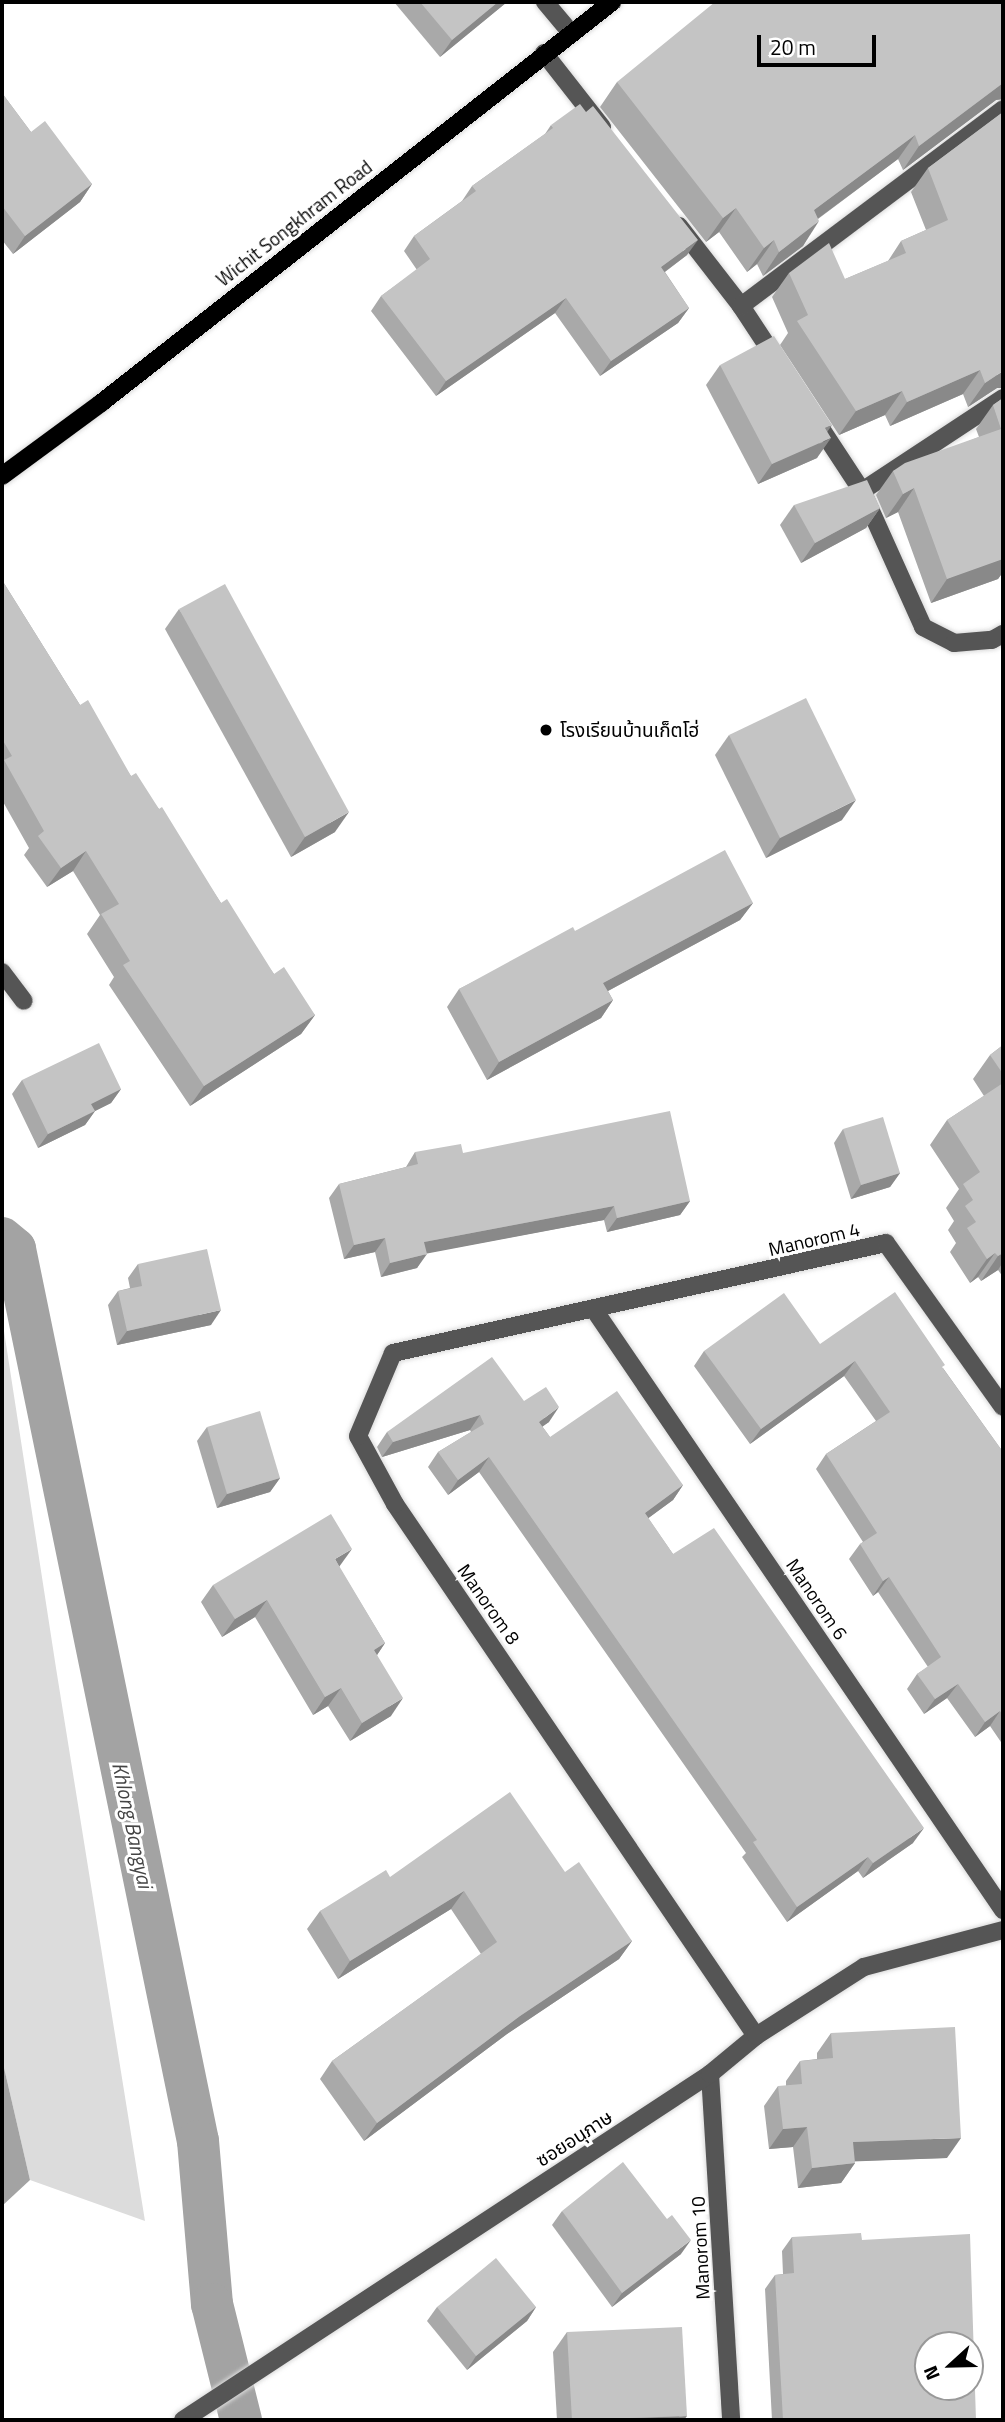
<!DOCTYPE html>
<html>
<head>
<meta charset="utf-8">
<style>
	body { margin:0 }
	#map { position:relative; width:1005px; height:2422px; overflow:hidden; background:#fff; font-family:"Titillium Web","Noto Sans Thai",sans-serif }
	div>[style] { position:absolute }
	.green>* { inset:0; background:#dcdcdc }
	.water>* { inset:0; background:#a3a3a3 }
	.canal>* { height:42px; margin:-21px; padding:0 21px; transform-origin:21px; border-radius:21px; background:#a3a3a3 }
	.roads { filter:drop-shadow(0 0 2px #dbdbdb) drop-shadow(0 0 2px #dbdbdb) }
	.minor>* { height:18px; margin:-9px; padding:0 9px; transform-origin:9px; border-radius:9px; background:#555 }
	.major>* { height:18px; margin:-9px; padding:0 9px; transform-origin:9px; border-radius:9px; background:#000 }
	.wall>* { inset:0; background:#a9a9a9 }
	.shaded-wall>* { inset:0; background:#898989 }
	.building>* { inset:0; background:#c4c4c4 }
	.dots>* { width:19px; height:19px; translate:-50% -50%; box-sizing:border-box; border:4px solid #fff; border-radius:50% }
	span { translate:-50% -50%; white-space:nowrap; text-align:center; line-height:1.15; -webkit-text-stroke:6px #fff; paint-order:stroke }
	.street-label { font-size:19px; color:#000 }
	.poi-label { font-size:19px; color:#000 }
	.left { translate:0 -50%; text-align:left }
	.water-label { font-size:21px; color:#444; font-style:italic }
	.frame { position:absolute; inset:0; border:4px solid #000; pointer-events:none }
	.north { position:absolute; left:914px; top:2331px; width:70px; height:70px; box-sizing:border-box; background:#fff; border:2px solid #999; border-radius:50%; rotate:248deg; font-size:19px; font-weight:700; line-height:28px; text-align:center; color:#000 }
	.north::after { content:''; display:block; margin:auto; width:24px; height:32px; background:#000; clip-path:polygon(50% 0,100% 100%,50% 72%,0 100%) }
	.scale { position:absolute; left:757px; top:35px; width:119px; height:32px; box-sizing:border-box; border:4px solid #000; border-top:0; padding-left:9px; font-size:21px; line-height:24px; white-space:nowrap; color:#000; -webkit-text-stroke:5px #fff; paint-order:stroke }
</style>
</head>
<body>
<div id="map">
	<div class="green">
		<i style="clip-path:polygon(2px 1318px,56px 1668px,145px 2221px,30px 2180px,2px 2059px)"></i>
	</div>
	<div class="water">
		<i style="clip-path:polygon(2px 2059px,30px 2180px,2px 2206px)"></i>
	</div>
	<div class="canal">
		<i style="left:2px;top:1238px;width:17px;rotate:40deg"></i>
		<i style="left:15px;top:1249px;width:911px;rotate:78.41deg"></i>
		<i style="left:198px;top:2141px;width:164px;rotate:85.1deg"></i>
		<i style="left:212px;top:2304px;width:120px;rotate:76deg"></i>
	</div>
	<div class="roads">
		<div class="minor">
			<i style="left:545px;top:2px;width:40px;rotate:50deg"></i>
			<i style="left:544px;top:53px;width:94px;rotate:51.9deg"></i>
			<i style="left:679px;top:226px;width:101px;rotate:52.2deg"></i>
			<i style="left:741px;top:306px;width:64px;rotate:56.6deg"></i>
			<i style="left:741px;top:306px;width:328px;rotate:-36.9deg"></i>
			<i style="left:816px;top:421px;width:84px;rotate:56.7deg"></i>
			<i style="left:862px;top:491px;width:149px;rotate:65.8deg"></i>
			<i style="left:923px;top:627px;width:35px;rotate:27deg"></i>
			<i style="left:954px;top:643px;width:38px;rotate:-5deg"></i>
			<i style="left:992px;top:640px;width:13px;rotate:-29deg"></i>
			<i style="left:862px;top:491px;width:169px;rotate:-33.4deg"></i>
			<i style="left:2px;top:972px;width:36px;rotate:53deg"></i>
			<i style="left:595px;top:1311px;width:725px;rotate:55.74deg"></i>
			<i style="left:756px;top:2036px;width:643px;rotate:-124.16deg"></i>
			<i style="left:395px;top:1504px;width:77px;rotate:-118.6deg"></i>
			<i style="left:358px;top:1436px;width:90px;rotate:-67.1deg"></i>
			<i style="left:393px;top:1353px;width:505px;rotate:-12.58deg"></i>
			<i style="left:886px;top:1243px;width:201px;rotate:54.5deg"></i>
			<i style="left:710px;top:2074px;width:347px;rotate:86.5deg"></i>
			<i style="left:183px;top:2420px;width:630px;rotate:-33.29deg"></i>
			<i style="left:710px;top:2074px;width:60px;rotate:-39.6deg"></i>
			<i style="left:756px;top:2036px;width:128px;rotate:-32.6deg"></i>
			<i style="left:864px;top:1967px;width:144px;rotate:-14.9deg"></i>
		</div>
		<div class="major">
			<i style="left:2px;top:476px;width:123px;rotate:-36.4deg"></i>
			<i style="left:101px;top:403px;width:650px;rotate:-38.12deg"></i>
		</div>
	</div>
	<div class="wall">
		<i style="clip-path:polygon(394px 2px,507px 2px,440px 57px)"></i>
		<i style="clip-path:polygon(1003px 2px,1003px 99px,996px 100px,903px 170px,898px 159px,818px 219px,803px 246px,763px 276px,757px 264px,747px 272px,719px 232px,706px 242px,600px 107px,617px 82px)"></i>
		<i style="clip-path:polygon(2px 93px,31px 132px,92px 184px,80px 202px,13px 254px,2px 240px)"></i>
		<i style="clip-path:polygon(1003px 112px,997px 388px,968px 407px,963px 394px,890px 426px,885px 415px,839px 435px,780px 345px,788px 333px,772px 297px,789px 273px,845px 279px,888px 261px,901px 241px,926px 230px,911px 192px,928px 168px)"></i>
		<i style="clip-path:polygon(551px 125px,687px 255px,665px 272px,689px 308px,678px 323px,600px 376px,555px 313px,436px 396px,371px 311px,381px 296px,417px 270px,404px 251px,414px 236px,462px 201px,472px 186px,545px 134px)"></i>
		<i style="clip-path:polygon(720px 365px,827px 432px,817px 458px,758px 484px,706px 385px)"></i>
		<i style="clip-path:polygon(1003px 398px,1003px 572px,998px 579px,931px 603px,898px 512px,886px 518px,876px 495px,893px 471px,979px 437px,976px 429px,993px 405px)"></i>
		<i style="clip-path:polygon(794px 505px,880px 508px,866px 528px,801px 563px,780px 525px)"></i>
		<i style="clip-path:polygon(2px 580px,80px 705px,131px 776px,159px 809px,221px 903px,274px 974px,315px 1015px,301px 1034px,190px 1106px,109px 985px,114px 977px,87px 934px,100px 915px,73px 871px,47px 887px,24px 855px,29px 848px,2px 800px)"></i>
		<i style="clip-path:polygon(179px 609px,335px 832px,291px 857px,165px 629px)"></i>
		<i style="clip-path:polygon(729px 735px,842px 820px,766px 858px,715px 755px)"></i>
		<i style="clip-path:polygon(753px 903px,740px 920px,608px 991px,613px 1000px,601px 1018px,487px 1080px,447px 1007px,459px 989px,575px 931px)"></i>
		<i style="clip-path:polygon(1003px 1045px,1003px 1277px,998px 1270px,981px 1281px,978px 1277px,970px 1283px,950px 1252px,956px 1243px,948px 1230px,954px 1221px,946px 1208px,959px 1189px,930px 1145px,947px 1120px,984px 1096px,973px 1079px,990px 1055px)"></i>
		<i style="clip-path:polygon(22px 1080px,121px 1089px,111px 1103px,95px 1111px,85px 1125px,38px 1148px,12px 1094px)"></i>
		<i style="clip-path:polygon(843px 1129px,900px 1173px,890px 1187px,851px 1199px,834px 1143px)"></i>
		<i style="clip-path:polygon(415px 1152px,463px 1153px,690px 1201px,680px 1215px,607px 1232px,604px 1220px,426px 1253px,417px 1268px,381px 1277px,375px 1252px,344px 1259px,329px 1198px,339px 1184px,406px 1167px)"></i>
		<i style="clip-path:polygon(138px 1264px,211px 1325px,117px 1345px,108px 1305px,118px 1291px,130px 1288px,128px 1278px)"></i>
		<i style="clip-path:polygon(820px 1344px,943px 1368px,1003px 1452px,1003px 1745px,990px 1726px,975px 1737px,947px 1698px,924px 1714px,907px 1689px,917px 1674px,928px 1667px,878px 1592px,873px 1596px,849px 1559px,860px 1544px,863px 1542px,816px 1469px,826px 1454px,876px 1421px,844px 1376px,750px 1444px,694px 1366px,704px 1351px)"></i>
		<i style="clip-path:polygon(524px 1401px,549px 1422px,542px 1426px,550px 1437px,683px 1485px,673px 1500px,648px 1518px,673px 1554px,913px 1843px,863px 1878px,858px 1871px,787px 1922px,742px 1857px,746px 1853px,479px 1472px,448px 1495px,428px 1467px,438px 1452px,471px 1432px,470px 1430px,382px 1457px,377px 1447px,387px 1432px)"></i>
		<i style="clip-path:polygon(207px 1427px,280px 1478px,270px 1492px,217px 1508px,197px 1441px)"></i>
		<i style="clip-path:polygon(339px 1567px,385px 1643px,377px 1655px,391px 1716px,350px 1741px,328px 1706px,313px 1715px,255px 1617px,222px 1637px,201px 1602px,213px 1585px)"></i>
		<i style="clip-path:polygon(565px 1872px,632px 1941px,619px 1959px,507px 2034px,364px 2141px,320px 2079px,332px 2061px,481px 1954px,451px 1909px,338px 1979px,307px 1929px,320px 1911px,390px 1877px)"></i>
		<i style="clip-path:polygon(831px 2033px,947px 2158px,855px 2161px,855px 2163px,841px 2183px,798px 2188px,793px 2147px,769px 2149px,764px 2106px,778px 2086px,786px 2086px,786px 2081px,800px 2061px,817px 2059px,817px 2053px)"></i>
		<i style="clip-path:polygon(562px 2211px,681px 2254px,612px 2307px,552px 2225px)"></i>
		<i style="clip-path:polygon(792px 2237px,862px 2240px,976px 2420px,772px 2420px,765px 2289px,775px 2275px,783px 2274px,782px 2251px)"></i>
		<i style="clip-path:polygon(437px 2307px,536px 2307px,527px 2321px,467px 2370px,427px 2321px)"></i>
		<i style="clip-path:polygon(567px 2332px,684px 2420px,557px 2420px,553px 2352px)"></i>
	</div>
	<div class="shaded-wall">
		<i style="clip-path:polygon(498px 2px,507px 2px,440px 57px,452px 40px)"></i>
		<i style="clip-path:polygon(1003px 83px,1003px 99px,996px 100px,903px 170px,919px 146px)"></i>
		<i style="clip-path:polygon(915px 135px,898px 159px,797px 234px,814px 210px)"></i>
		<i style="clip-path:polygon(92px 184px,80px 202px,13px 254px,25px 236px)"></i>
		<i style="clip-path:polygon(736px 208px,719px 232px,706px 242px,723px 218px)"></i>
		<i style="clip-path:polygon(819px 221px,803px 246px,763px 276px,779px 252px)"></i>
		<i style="clip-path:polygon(698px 240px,687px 255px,651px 282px,661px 267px)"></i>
		<i style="clip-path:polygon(774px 240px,757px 264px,747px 272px,764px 248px)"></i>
		<i style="clip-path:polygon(566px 298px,555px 313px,436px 396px,446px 381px)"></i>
		<i style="clip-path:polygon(689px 308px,678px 323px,600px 376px,611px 361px)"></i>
		<i style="clip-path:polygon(980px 370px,963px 394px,890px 426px,907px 402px)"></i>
		<i style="clip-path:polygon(1003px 371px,1003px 388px,997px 388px,968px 407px,985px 383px)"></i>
		<i style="clip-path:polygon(902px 391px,885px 415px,839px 435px,856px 411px)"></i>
		<i style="clip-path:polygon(832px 425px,819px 444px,831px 438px,817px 458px,758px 484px,772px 464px,825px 428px)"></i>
		<i style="clip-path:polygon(914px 488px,898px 512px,886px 518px,903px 494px)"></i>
		<i style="clip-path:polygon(880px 508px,866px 528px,801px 563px,815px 543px)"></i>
		<i style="clip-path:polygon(1003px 551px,1003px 572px,998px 579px,931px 603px,947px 579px)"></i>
		<i style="clip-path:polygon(856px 800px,842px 820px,766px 858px,780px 838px)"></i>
		<i style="clip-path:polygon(349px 812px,335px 832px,291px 857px,305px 837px)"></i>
		<i style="clip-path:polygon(86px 851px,73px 871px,47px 887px,61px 868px)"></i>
		<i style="clip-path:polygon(753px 903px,740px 920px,591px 1000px,603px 983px)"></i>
		<i style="clip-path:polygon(613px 1000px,601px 1018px,487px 1080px,499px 1062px)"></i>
		<i style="clip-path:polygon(315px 1015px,301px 1034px,190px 1106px,204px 1086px)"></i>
		<i style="clip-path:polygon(121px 1089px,111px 1103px,81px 1118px,91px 1104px)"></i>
		<i style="clip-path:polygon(95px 1111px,85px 1125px,38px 1148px,48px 1134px)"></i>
		<i style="clip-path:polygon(900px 1173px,890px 1187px,851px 1199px,861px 1185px)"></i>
		<i style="clip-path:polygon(690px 1201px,680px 1215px,607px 1232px,617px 1218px)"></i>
		<i style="clip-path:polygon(614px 1206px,604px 1220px,414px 1256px,424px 1242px)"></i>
		<i style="clip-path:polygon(385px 1238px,375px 1252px,344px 1259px,354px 1245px)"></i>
		<i style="clip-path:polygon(995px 1253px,978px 1277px,970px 1283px,987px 1259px)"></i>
		<i style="clip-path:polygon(1003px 1253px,1003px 1262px,998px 1270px,981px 1281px,998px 1256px)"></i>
		<i style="clip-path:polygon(427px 1254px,417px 1268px,381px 1277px,390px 1263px)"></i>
		<i style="clip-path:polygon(221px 1310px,211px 1325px,117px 1345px,127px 1331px)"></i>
		<i style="clip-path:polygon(855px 1361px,844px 1376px,750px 1444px,761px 1429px)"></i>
		<i style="clip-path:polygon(559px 1407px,549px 1422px,528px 1437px,539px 1422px)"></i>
		<i style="clip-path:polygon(480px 1415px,470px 1430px,382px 1457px,393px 1442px)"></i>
		<i style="clip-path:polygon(489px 1457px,479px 1472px,448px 1495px,458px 1480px)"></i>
		<i style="clip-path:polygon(280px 1478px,270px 1492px,217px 1508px,227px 1494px)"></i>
		<i style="clip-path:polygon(683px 1485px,673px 1500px,635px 1528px,645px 1513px)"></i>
		<i style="clip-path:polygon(352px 1549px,339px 1567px,335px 1559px)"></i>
		<i style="clip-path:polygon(889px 1577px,878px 1592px,873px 1596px,883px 1581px)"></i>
		<i style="clip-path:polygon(267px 1600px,255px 1617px,222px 1637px,235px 1619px)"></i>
		<i style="clip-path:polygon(385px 1643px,373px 1661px,374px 1650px)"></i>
		<i style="clip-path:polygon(958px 1684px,947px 1698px,924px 1714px,935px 1699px)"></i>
		<i style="clip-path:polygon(341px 1688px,328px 1706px,313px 1715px,325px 1697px)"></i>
		<i style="clip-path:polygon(403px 1698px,391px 1716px,350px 1741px,362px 1723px)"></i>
		<i style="clip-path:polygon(1000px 1711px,990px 1726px,975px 1737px,985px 1722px)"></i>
		<i style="clip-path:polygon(924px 1828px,913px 1843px,863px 1878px,873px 1863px)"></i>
		<i style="clip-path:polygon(868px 1857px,858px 1871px,787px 1922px,797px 1907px)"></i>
		<i style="clip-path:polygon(464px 1891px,451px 1909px,338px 1979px,350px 1961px)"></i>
		<i style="clip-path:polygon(632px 1941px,619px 1959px,507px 2034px,364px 2141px,377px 2123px,520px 2016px)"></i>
		<i style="clip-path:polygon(807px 2127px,793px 2147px,769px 2149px,783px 2129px)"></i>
		<i style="clip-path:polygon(961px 2138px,947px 2158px,839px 2162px,853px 2142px)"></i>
		<i style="clip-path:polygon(855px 2163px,841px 2183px,798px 2188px,812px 2168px)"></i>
		<i style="clip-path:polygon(691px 2240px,681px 2254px,612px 2307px,622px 2293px)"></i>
		<i style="clip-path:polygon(536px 2307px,527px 2321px,467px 2370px,476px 2356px)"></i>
		<i style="clip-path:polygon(687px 2416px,684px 2420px,595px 2420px)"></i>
	</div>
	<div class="building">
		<i style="clip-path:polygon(420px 2px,498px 2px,452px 40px)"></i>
		<i style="clip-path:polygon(715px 2px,1003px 2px,1003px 83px,919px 146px,915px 135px,814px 210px,819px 221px,779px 252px,774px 240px,764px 248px,736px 208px,723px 218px,617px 82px)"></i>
		<i style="clip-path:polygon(2px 93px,31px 132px,45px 121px,92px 184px,25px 236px,2px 206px)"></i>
		<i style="clip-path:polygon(580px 104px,586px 112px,593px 106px,698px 240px,661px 267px,689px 308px,611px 361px,566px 298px,446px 381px,381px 296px,430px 259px,414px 236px,476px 191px,472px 186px,553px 128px,551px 125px)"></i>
		<i style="clip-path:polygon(1003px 112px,1003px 371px,985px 383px,980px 370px,907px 402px,902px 391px,856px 411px,797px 321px,808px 315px,789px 273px,829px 243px,845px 279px,906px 253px,901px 241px,948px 220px,928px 168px)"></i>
		<i style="clip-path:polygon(774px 336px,832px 425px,825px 428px,831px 438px,772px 464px,720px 365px)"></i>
		<i style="clip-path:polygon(1003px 398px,1003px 559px,947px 579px,914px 488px,903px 494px,893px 471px,905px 463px,1001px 429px,993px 405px)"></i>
		<i style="clip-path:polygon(867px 480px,880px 508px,815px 543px,794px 505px)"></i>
		<i style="clip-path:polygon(2px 580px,80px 705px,88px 700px,131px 776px,136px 773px,159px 809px,162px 807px,221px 903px,227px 899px,274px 974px,284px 967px,315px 1015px,204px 1086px,123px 965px,130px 961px,101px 914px,119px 904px,86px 851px,61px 868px,38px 836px,44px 831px,4px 760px,12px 756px,2px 739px)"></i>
		<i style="clip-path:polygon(225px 584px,349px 812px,305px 837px,179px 609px)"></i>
		<i style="clip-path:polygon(806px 698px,856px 800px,780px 838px,729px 735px)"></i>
		<i style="clip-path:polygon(725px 850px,753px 903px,603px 983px,613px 1000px,499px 1062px,459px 989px,573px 927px,575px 931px)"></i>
		<i style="clip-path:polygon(99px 1043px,121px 1089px,91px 1104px,95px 1111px,48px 1134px,22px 1080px)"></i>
		<i style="clip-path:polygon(1003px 1045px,1003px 1074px,990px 1055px)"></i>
		<i style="clip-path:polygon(1003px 1083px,1003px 1253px,998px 1256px,995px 1253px,987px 1259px,967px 1228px,976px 1222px,965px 1206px,973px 1200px,963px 1184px,980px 1172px,947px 1120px)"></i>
		<i style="clip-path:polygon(670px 1111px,690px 1201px,617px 1218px,614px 1206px,424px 1242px,427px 1254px,390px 1263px,385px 1238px,354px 1245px,339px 1184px,418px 1164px,415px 1152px,461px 1144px,463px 1153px)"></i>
		<i style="clip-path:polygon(883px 1117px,900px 1173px,861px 1185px,843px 1129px)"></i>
		<i style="clip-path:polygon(207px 1249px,221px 1310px,127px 1331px,118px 1291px,142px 1286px,138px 1264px)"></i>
		<i style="clip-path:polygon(895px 1292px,945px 1365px,942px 1367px,1003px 1452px,1003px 1716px,1000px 1711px,985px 1722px,958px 1684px,935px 1699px,917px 1674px,941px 1657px,889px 1577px,883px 1581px,860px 1544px,877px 1533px,826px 1454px,890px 1412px,855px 1361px,761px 1429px,704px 1351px,784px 1293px,820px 1344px)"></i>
		<i style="clip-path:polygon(492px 1357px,524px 1401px,546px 1387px,559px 1407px,539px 1422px,550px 1437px,617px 1391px,683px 1485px,645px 1513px,673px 1554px,714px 1528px,924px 1828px,873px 1863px,868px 1857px,797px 1907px,753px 1842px,757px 1840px,489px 1457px,458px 1480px,438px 1452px,484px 1424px,480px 1415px,393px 1442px,387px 1432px)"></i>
		<i style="clip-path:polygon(260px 1411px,280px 1478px,227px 1494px,207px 1427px)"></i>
		<i style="clip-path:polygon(331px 1514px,352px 1549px,335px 1559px,385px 1643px,374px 1650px,403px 1698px,362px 1723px,341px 1688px,325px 1697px,267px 1600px,235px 1619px,213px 1585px)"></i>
		<i style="clip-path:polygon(510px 1792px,565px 1872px,579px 1862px,632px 1941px,520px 2016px,377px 2123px,332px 2061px,497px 1942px,464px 1891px,350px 1961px,320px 1911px,386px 1870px,390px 1877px)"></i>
		<i style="clip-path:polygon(955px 2027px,961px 2138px,853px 2142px,855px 2163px,812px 2168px,807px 2127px,783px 2129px,778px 2086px,802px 2084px,800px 2061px,833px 2058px,831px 2033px)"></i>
		<i style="clip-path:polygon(623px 2162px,667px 2219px,672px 2215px,691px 2240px,622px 2293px,562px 2211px)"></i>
		<i style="clip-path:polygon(evenodd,861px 2233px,862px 2240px,970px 2234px,976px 2420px,783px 2420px,775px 2275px,794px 2273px,792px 2237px,861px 2233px,928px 2345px,970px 2345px,970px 2387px,928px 2387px,928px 2345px)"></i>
		<i style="clip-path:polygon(496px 2258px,536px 2307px,476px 2356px,437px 2307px)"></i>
		<i style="clip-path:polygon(682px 2327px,687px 2416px,572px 2420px,567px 2332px)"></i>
	</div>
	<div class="dots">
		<i style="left:546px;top:730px;background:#000"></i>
	</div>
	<div class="street-label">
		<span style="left:294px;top:223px;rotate:-38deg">Wichit Songkhram Road</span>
		<span style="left:814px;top:1239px;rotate:-13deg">Manorom 4</span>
		<span style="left:817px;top:1599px;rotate:56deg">Manorom 6</span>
		<span style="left:489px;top:1604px;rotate:55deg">Manorom 8</span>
		<span style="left:574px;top:2138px;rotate:-33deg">ซอยอนุภาษ</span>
		<span style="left:700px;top:2248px;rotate:-93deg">Manorom 10</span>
	</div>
	<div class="poi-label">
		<span class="left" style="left:560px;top:730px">โรงเรียนบ้านเก็ตโฮ่</span>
	</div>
	<div class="water-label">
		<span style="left:133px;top:1825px;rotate:78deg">Khlong Bangyai</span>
	</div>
	<div class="frame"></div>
	<div class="north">N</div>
	<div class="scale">20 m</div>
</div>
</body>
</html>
